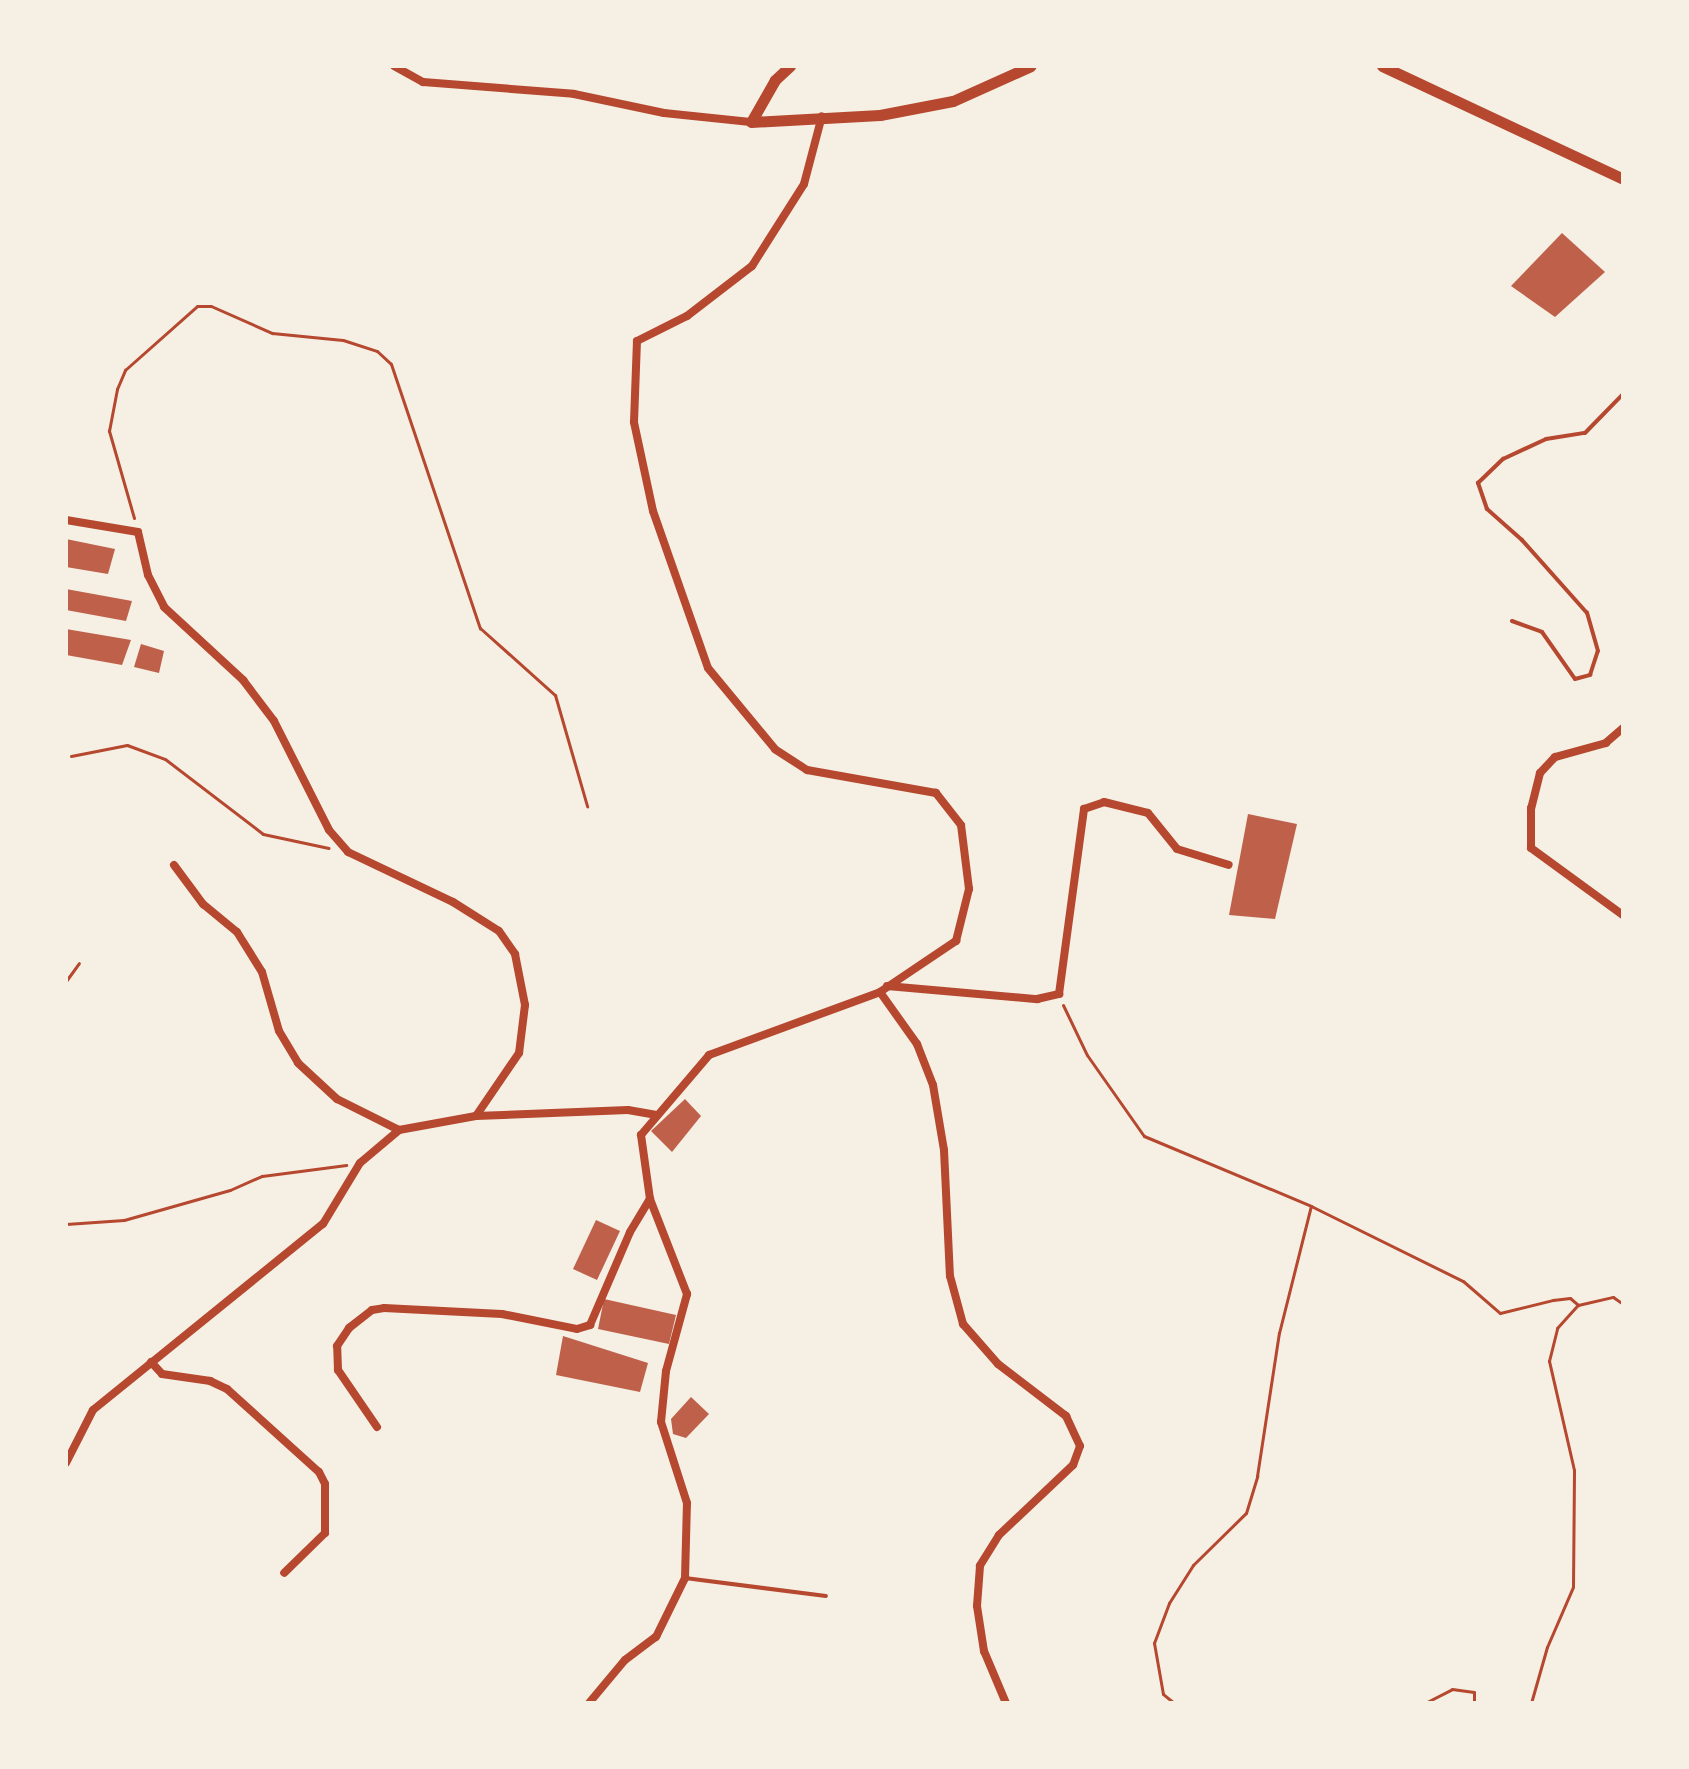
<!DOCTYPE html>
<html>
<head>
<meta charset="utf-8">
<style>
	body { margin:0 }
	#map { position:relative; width:1689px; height:1769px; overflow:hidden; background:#f6efe4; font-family:Lora,serif }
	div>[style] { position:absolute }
	.building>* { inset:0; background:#bf614a }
	.path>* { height:3px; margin:-1.5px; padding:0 1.5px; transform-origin:1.5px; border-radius:1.5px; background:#b5482f }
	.service>* { height:4px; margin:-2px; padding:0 2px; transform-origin:2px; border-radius:2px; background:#b5482f }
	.minor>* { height:8px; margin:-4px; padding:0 4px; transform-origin:4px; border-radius:4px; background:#b5482f }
	.tertiary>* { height:11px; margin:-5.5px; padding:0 5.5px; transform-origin:5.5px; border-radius:5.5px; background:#b5482f }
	span { translate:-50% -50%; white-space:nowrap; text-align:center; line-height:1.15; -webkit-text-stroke:8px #f6efe4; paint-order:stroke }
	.frame { position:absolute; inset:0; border:68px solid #f6efe4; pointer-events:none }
</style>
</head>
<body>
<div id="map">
	<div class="building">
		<i style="clip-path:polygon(1562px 233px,1605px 272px,1555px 317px,1511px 286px)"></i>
		<i style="clip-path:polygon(66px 539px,115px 549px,108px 574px,66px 567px)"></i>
		<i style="clip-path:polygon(66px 589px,132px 601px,126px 621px,66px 610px)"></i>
		<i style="clip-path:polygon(66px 629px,131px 640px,122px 665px,66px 655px)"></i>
		<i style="clip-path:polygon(141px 644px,164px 651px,159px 673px,134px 667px)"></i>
		<i style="clip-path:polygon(1248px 814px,1297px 824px,1275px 919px,1229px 915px)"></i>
		<i style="clip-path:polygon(685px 1099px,701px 1116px,672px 1152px,651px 1131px)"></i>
		<i style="clip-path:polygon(596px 1220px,620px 1231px,597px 1280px,573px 1269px)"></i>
		<i style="clip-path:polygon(604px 1299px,676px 1315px,669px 1344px,598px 1329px)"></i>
		<i style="clip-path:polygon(563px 1336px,648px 1363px,640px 1392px,556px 1375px)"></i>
		<i style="clip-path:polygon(691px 1397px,709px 1414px,686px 1438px,673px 1434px,671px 1419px)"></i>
	</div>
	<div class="path">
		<i style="left:134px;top:518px;width:91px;rotate:-106deg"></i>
		<i style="left:109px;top:431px;width:43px;rotate:-79.2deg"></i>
		<i style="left:117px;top:389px;width:21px;rotate:-67deg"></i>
		<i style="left:125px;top:370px;width:96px;rotate:-41.6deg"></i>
		<i style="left:197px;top:306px;width:14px"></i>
		<i style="left:211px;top:306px;width:67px;rotate:23.9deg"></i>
		<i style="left:272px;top:333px;width:71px;rotate:5.6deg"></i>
		<i style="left:343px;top:340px;width:36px;rotate:18deg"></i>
		<i style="left:377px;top:351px;width:19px;rotate:43deg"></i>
		<i style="left:391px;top:364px;width:279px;rotate:71.4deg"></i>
		<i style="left:480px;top:628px;width:101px;rotate:41.8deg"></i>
		<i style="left:555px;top:695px;width:116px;rotate:73.9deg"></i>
		<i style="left:71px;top:756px;width:57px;rotate:-11.1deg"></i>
		<i style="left:127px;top:745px;width:40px;rotate:20.2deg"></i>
		<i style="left:165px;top:759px;width:123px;rotate:37.4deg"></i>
		<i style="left:263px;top:834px;width:67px;rotate:12deg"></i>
		<i style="left:66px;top:981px;width:22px;rotate:-54deg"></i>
		<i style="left:1063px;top:1005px;width:55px;rotate:64.4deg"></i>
		<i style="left:1087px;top:1055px;width:99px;rotate:54.9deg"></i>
		<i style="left:1144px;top:1136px;width:181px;rotate:22.7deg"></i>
		<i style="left:1311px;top:1206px;width:169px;rotate:26.3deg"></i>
		<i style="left:1463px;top:1281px;width:49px;rotate:40.9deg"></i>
		<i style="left:1500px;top:1313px;width:55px;rotate:-13.8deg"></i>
		<i style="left:1553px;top:1300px;width:17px;rotate:-7deg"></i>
		<i style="left:1570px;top:1298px;width:11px;rotate:41deg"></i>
		<i style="left:66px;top:1224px;width:58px;rotate:-3.9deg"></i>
		<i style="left:124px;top:1220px;width:110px;rotate:-15.8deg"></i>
		<i style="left:230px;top:1190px;width:35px;rotate:-24deg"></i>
		<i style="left:262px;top:1176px;width:85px;rotate:-7.5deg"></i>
		<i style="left:1174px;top:1703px;width:14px;rotate:-141deg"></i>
		<i style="left:1163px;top:1694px;width:52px;rotate:-100deg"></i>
		<i style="left:1154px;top:1643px;width:43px;rotate:-69.4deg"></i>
		<i style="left:1169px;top:1603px;width:45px;rotate:-57.7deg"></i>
		<i style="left:1193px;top:1565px;width:74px;rotate:-44.5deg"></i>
		<i style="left:1246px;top:1513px;width:39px;rotate:-73deg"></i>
		<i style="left:1257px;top:1476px;width:145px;rotate:-81.3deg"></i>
		<i style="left:1279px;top:1333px;width:131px;rotate:-75.9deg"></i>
		<i style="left:1425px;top:1703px;width:30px;rotate:-27deg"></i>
		<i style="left:1452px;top:1689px;width:22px;rotate:8deg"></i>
		<i style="left:1474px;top:1692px;width:11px;rotate:90deg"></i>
		<i style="left:1531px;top:1703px;width:58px;rotate:-74.1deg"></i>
		<i style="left:1547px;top:1647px;width:65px;rotate:-66.6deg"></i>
		<i style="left:1573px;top:1587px;width:117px;rotate:-89.5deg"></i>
		<i style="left:1574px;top:1470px;width:112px;rotate:-102.9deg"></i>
		<i style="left:1549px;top:1361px;width:34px;rotate:-76deg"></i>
		<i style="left:1557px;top:1328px;width:31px;rotate:-48deg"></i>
		<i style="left:1578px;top:1305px;width:36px;rotate:-13deg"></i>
		<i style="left:1613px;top:1297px;width:12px;rotate:35deg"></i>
	</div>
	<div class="service">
		<i style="left:1512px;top:621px;width:32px;rotate:20deg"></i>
		<i style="left:1542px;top:632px;width:57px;rotate:54.9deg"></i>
		<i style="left:1575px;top:679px;width:16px;rotate:-15deg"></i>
		<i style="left:1590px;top:675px;width:25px;rotate:-72deg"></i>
		<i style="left:1598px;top:651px;width:40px;rotate:-106deg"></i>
		<i style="left:1587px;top:613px;width:98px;rotate:-131.7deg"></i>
		<i style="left:1522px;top:540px;width:47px;rotate:-138.5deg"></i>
		<i style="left:1487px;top:509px;width:28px;rotate:-109deg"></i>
		<i style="left:1478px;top:483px;width:35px;rotate:-44deg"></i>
		<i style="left:1503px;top:459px;width:47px;rotate:-24.9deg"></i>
		<i style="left:1546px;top:439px;width:39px;rotate:-9deg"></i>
		<i style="left:1585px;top:433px;width:54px;rotate:-45.7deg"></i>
		<i style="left:685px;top:1578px;width:142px;rotate:7.3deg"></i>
	</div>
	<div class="minor">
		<i style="left:394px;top:66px;width:33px;rotate:29deg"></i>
		<i style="left:423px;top:82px;width:151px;rotate:4.5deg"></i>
		<i style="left:574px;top:94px;width:92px;rotate:11.9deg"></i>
		<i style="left:664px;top:113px;width:87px;rotate:5.9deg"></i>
		<i style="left:66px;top:520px;width:73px;rotate:9.5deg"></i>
		<i style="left:138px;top:532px;width:44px;rotate:76.9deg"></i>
		<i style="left:148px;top:575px;width:36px;rotate:63deg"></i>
		<i style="left:164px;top:607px;width:108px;rotate:42.7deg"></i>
		<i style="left:243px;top:680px;width:51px;rotate:52.9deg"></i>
		<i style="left:274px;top:721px;width:122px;rotate:63.2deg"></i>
		<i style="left:329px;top:830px;width:29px;rotate:49deg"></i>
		<i style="left:348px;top:852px;width:116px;rotate:25.5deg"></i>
		<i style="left:453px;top:902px;width:54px;rotate:32.2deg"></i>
		<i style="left:499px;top:931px;width:28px;rotate:55deg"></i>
		<i style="left:515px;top:954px;width:52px;rotate:78.9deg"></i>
		<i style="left:525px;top:1005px;width:48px;rotate:97.1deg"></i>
		<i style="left:519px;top:1053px;width:76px;rotate:124.3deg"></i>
		<i style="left:1623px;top:728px;width:23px;rotate:139deg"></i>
		<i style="left:1606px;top:743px;width:53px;rotate:164.6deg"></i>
		<i style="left:1555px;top:757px;width:22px;rotate:133deg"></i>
		<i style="left:1540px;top:773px;width:36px;rotate:104deg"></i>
		<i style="left:1531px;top:808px;width:40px;rotate:90deg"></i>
		<i style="left:1531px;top:848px;width:114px;rotate:36.1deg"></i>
		<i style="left:174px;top:865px;width:49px;rotate:53.4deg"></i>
		<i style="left:203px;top:904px;width:44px;rotate:39.5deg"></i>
		<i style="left:237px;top:932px;width:47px;rotate:58deg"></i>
		<i style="left:262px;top:972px;width:61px;rotate:73.9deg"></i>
		<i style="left:279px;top:1031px;width:37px;rotate:59deg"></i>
		<i style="left:298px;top:1063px;width:53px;rotate:42.7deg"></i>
		<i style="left:337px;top:1099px;width:69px;rotate:26.6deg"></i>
		<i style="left:887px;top:986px;width:151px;rotate:5deg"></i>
		<i style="left:1037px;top:999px;width:23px;rotate:-13deg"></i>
		<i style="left:1059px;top:994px;width:187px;rotate:-82.3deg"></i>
		<i style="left:1084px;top:809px;width:21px;rotate:-19deg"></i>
		<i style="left:1104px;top:802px;width:45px;rotate:14deg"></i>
		<i style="left:1148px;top:813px;width:46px;rotate:51.1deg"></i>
		<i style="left:1177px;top:849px;width:54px;rotate:17.1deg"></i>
		<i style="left:880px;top:992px;width:64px;rotate:54.6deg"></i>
		<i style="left:917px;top:1044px;width:44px;rotate:68.7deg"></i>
		<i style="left:933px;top:1085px;width:66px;rotate:80.4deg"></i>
		<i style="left:944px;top:1150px;width:126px;rotate:87.3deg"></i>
		<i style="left:950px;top:1276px;width:50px;rotate:74.8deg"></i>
		<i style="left:963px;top:1324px;width:53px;rotate:48.8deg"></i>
		<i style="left:998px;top:1364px;width:86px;rotate:37.4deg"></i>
		<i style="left:1066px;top:1416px;width:33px;rotate:65deg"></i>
		<i style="left:1080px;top:1446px;width:20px;rotate:110deg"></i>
		<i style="left:1073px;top:1465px;width:102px;rotate:136.6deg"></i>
		<i style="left:999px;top:1535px;width:36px;rotate:122deg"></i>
		<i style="left:980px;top:1566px;width:40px;rotate:94.3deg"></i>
		<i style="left:977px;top:1606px;width:46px;rotate:81.2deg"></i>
		<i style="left:984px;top:1651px;width:56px;rotate:67.1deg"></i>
		<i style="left:151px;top:1362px;width:16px;rotate:47deg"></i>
		<i style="left:162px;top:1374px;width:49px;rotate:8.3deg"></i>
		<i style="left:210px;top:1381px;width:19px;rotate:25deg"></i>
		<i style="left:227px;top:1389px;width:124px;rotate:42.1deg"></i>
		<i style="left:319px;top:1472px;width:13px;rotate:63deg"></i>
		<i style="left:325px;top:1484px;width:49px;rotate:90deg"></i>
		<i style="left:325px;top:1533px;width:57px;rotate:135.7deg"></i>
		<i style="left:377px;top:1427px;width:69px;rotate:-124.4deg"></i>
		<i style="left:338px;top:1370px;width:24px;rotate:-92deg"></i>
		<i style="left:337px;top:1346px;width:22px;rotate:-56deg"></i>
		<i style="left:349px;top:1328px;width:29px;rotate:-38deg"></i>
		<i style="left:372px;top:1310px;width:12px;rotate:-9deg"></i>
		<i style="left:384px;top:1308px;width:118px;rotate:2.9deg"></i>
		<i style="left:502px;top:1314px;width:76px;rotate:11.3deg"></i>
		<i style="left:577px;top:1329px;width:14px;rotate:-17deg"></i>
		<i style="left:590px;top:1325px;width:101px;rotate:-66.7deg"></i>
		<i style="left:630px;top:1232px;width:39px;rotate:-59deg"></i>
		<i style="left:66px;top:1463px;width:59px;rotate:-63deg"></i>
		<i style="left:93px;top:1410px;width:296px;rotate:-39deg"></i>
		<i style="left:323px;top:1224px;width:71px;rotate:-58.8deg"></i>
		<i style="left:360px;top:1163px;width:51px;rotate:-40.2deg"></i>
		<i style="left:399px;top:1130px;width:78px;rotate:-10.3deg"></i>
		<i style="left:476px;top:1116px;width:152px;rotate:-2.3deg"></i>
		<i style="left:628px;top:1110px;width:29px;rotate:10deg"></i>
		<i style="left:589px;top:1703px;width:56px;rotate:-50.1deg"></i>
		<i style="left:625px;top:1660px;width:39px;rotate:-37deg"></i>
		<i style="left:656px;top:1637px;width:66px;rotate:-63.8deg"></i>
		<i style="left:685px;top:1578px;width:75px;rotate:-88.5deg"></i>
		<i style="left:687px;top:1503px;width:85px;rotate:-107.8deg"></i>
		<i style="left:661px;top:1422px;width:51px;rotate:-84.4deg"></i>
		<i style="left:666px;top:1371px;width:80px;rotate:-74.7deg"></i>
		<i style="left:687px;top:1294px;width:102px;rotate:-111.3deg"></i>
		<i style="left:650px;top:1199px;width:65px;rotate:-98deg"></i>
		<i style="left:641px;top:1135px;width:105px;rotate:-49.6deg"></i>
		<i style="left:709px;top:1055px;width:182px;rotate:-20.2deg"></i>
		<i style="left:880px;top:992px;width:92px;rotate:-33.9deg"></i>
		<i style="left:956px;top:941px;width:54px;rotate:-76deg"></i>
		<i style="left:969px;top:889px;width:64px;rotate:-97.1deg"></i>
		<i style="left:961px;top:825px;width:41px;rotate:-128deg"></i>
		<i style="left:936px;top:793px;width:131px;rotate:-169.9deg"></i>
		<i style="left:807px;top:770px;width:38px;rotate:-147deg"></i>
		<i style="left:775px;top:749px;width:105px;rotate:-129.6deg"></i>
		<i style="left:708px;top:668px;width:166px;rotate:-109.3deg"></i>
		<i style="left:653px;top:511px;width:91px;rotate:-102.1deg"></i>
		<i style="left:634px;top:422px;width:81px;rotate:-87.9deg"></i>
		<i style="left:637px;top:341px;width:56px;rotate:-26.6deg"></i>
		<i style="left:687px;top:316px;width:82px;rotate:-37.6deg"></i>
		<i style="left:752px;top:266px;width:97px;rotate:-57.6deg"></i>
		<i style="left:804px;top:184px;width:70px;rotate:-75.2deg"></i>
	</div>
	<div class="tertiary">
		<i style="left:790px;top:66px;width:21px;rotate:137deg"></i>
		<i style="left:775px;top:80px;width:48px;rotate:119.7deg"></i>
		<i style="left:751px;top:122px;width:129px;rotate:-3.1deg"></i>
		<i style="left:880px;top:115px;width:74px;rotate:-10.9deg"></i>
		<i style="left:953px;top:101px;width:85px;rotate:-24.2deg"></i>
		<i style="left:1382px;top:66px;width:266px;rotate:25.1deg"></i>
	</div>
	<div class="frame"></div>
</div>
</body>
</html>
